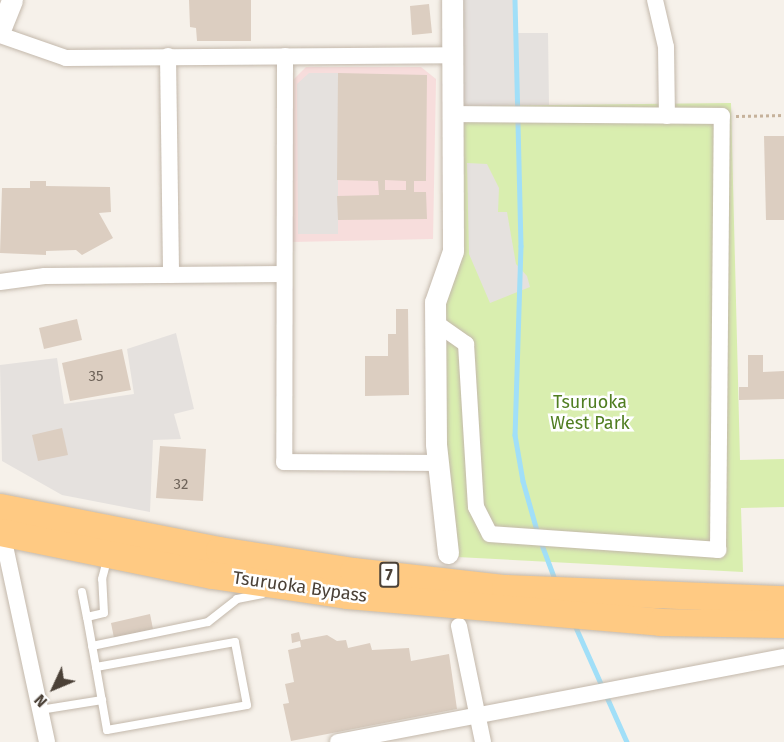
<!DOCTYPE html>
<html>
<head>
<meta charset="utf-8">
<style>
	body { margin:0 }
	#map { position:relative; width:784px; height:742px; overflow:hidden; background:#f6f1ea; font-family:"Fira Sans",sans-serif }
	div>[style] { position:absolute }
	.medical>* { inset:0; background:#f7dddc }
	.green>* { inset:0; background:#d9eeaf }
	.parking>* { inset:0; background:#e5e1de }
	.stream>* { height:4.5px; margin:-2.25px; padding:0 2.25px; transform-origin:2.25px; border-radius:2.25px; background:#a1dff8 }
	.building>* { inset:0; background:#dccec1 }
	.path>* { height:3px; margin-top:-1.5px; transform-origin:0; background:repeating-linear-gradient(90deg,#c6b29b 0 3px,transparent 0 6px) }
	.roads { filter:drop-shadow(0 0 2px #c3b8ab) drop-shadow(0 0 2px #c3b8ab) }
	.service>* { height:8px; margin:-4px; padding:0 4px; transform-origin:4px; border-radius:4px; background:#fff }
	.minor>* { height:16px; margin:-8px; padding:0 8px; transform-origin:8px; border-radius:8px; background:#fff }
	.tertiary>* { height:21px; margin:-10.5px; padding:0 10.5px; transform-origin:10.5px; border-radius:10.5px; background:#fff }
	.trunk>* { height:27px; margin:-13.5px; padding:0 13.5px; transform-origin:13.5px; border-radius:13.5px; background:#ffca83 }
	span { translate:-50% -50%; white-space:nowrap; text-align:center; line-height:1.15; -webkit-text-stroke:5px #fff; paint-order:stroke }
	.number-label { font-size:15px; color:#6f645a }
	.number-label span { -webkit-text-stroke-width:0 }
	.shield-label span { padding:2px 4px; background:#fff; border:2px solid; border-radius:4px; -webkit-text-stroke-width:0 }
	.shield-label { font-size:16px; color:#4b4137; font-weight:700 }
	.park-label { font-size:18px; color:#507e21 }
	.street-label { font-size:18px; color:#4b4137 }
	.north { position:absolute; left:24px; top:658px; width:60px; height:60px; -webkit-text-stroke:4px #fff; paint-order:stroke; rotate:226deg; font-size:16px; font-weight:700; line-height:24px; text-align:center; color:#4b4137 }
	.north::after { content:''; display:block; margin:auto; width:21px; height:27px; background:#4b4137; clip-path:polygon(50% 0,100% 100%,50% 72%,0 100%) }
</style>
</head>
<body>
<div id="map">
	<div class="medical">
		<i style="clip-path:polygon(306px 67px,421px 67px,436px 79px,433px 239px,292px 242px,293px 80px)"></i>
	</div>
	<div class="green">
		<i style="clip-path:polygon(731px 103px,740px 460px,784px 459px,784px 507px,741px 508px,743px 572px,457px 557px,450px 532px,457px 529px,447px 510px,439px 312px,462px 106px)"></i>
	</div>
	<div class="parking">
		<i style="clip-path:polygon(462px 0,516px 0,517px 33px,548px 33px,549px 105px,462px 106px)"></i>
		<i style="clip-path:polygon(309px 73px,338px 73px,338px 234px,298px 234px,297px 84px)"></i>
		<i style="clip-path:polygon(467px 163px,487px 164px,499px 188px,498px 212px,507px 212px,516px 264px,527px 276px,530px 287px,490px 303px,469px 254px)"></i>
		<i style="clip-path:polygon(176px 333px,194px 409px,174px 414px,181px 439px,153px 440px,150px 512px,62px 495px,2px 461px,0 365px,57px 358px,64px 404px,134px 394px,127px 349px)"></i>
	</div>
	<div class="stream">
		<i style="left:515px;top:0;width:246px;rotate:88.6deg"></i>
		<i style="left:521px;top:246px;width:189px;rotate:91.8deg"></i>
		<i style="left:515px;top:435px;width:47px;rotate:80.1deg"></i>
		<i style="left:523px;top:481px;width:55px;rotate:74.2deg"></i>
		<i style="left:541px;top:542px;width:43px;rotate:69.4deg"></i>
		<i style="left:574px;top:623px;width:130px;rotate:66deg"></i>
	</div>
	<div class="building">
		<i style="clip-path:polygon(189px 0,251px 0,251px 41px,197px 41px,196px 28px,190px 27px)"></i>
		<i style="clip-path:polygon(429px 4px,432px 33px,412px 35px,410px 6px)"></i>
		<i style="clip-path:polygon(evenodd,338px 73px,427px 75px,426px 181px,414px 181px,414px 192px,426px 192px,427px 219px,338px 220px,337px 196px,379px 195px,378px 181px,337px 180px,338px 73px,385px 180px,406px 181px,406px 190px,385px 190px,385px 180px)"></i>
		<i style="clip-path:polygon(764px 136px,784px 136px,784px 220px,766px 220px)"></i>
		<i style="clip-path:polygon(30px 181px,46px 181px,46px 186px,110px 187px,111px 212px,99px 213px,113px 238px,82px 255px,76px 250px,46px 251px,46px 255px,0 253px,2px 188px,30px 188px)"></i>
		<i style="clip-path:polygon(396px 309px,408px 309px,409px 395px,365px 396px,365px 356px,388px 356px,388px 334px,396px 334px)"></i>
		<i style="clip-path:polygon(77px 319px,82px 340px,44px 349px,39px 328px)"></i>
		<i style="clip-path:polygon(122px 349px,131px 390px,70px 401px,62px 363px)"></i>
		<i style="clip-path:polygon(748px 355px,763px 355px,763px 372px,784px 371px,784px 399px,739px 400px,739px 387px,748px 387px)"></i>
		<i style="clip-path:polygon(62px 428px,68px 455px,38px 461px,32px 435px)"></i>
		<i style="clip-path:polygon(160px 446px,206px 449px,203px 501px,156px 498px)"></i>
		<i style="clip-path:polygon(150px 614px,153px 629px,114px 638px,111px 623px)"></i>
		<i style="clip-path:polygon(299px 632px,301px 640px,327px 635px,337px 641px,346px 640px,348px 648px,370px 643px,372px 650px,409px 648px,411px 661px,449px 654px,457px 709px,291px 741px,283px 704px,289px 703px,285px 684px,294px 682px,288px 650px,301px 647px,300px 641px,292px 643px,291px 634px)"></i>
	</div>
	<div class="path">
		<i style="left:736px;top:116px;width:48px;rotate:-1.2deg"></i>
	</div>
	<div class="roads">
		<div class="service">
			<i style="left:82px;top:592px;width:25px;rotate:79deg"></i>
			<i style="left:87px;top:617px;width:51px;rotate:79.8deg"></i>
			<i style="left:96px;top:667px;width:64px;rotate:80.1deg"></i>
			<i style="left:107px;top:730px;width:142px;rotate:-10.1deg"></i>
			<i style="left:247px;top:705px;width:64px;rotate:-100.8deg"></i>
			<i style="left:235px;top:642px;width:141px;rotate:169.8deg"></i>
			<i style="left:87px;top:617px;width:17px;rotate:-13deg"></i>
			<i style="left:104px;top:613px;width:34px;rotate:-93deg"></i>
			<i style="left:102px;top:579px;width:23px;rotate:-75deg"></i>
			<i style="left:92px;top:646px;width:118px;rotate:-11.7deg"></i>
			<i style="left:208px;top:622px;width:37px;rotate:-38deg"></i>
			<i style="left:237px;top:599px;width:26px;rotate:-11deg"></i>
			<i style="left:40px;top:710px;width:63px;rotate:-9.2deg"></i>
		</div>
		<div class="minor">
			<i style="left:655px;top:0;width:48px;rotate:76.8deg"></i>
			<i style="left:666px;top:47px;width:69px;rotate:89.2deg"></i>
			<i style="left:0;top:35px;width:70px;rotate:19.2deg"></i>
			<i style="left:66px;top:58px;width:387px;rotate:-0.4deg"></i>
			<i style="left:168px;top:56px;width:219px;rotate:89.2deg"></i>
			<i style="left:285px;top:56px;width:406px;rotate:90.1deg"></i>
			<i style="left:284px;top:462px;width:153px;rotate:0.4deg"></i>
			<i style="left:0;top:282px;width:45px;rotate:-7.6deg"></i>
			<i style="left:45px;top:276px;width:239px;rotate:-0.5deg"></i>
			<i style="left:436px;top:323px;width:37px;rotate:35deg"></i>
			<i style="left:466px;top:344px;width:163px;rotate:86.5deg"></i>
			<i style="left:476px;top:507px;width:30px;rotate:63deg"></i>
			<i style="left:490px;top:534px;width:229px;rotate:4deg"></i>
			<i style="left:718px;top:550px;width:434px;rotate:-89.5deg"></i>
			<i style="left:722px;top:116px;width:269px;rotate:-179.6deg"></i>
			<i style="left:2px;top:532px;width:215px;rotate:77.9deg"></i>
			<i style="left:459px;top:626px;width:118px;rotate:78.3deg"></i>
			<i style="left:338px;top:742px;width:454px;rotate:-10.8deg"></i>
		</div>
		<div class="tertiary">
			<i style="left:0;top:30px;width:32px;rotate:-68deg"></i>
			<i style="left:448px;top:553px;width:110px;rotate:-96.3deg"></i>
			<i style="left:436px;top:444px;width:142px;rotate:-90.4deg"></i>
			<i style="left:435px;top:302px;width:54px;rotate:-70.6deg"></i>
			<i style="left:453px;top:251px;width:251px;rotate:-90.2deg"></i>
		</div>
		<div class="trunk">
			<i style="left:0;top:507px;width:223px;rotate:11.1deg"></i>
			<i style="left:219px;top:550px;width:136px;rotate:8.9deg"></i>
			<i style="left:353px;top:571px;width:153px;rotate:6.4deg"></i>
			<i style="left:505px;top:588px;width:279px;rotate:2.3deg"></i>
			<i style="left:0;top:532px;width:216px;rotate:11.5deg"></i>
			<i style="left:212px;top:575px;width:136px;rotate:8.4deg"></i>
			<i style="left:347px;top:595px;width:314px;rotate:4.9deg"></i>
			<i style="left:660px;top:622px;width:124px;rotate:0.9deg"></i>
		</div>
	</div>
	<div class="number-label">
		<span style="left:96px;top:377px">35</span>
		<span style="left:181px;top:485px">32</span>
	</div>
	<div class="shield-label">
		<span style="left:389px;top:575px">7</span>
	</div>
	<div class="park-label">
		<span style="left:590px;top:413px">Tsuruoka<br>West Park</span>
	</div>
	<div class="street-label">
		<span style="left:300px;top:587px;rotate:8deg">Tsuruoka Bypass</span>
	</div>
	<div class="north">N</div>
</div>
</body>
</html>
